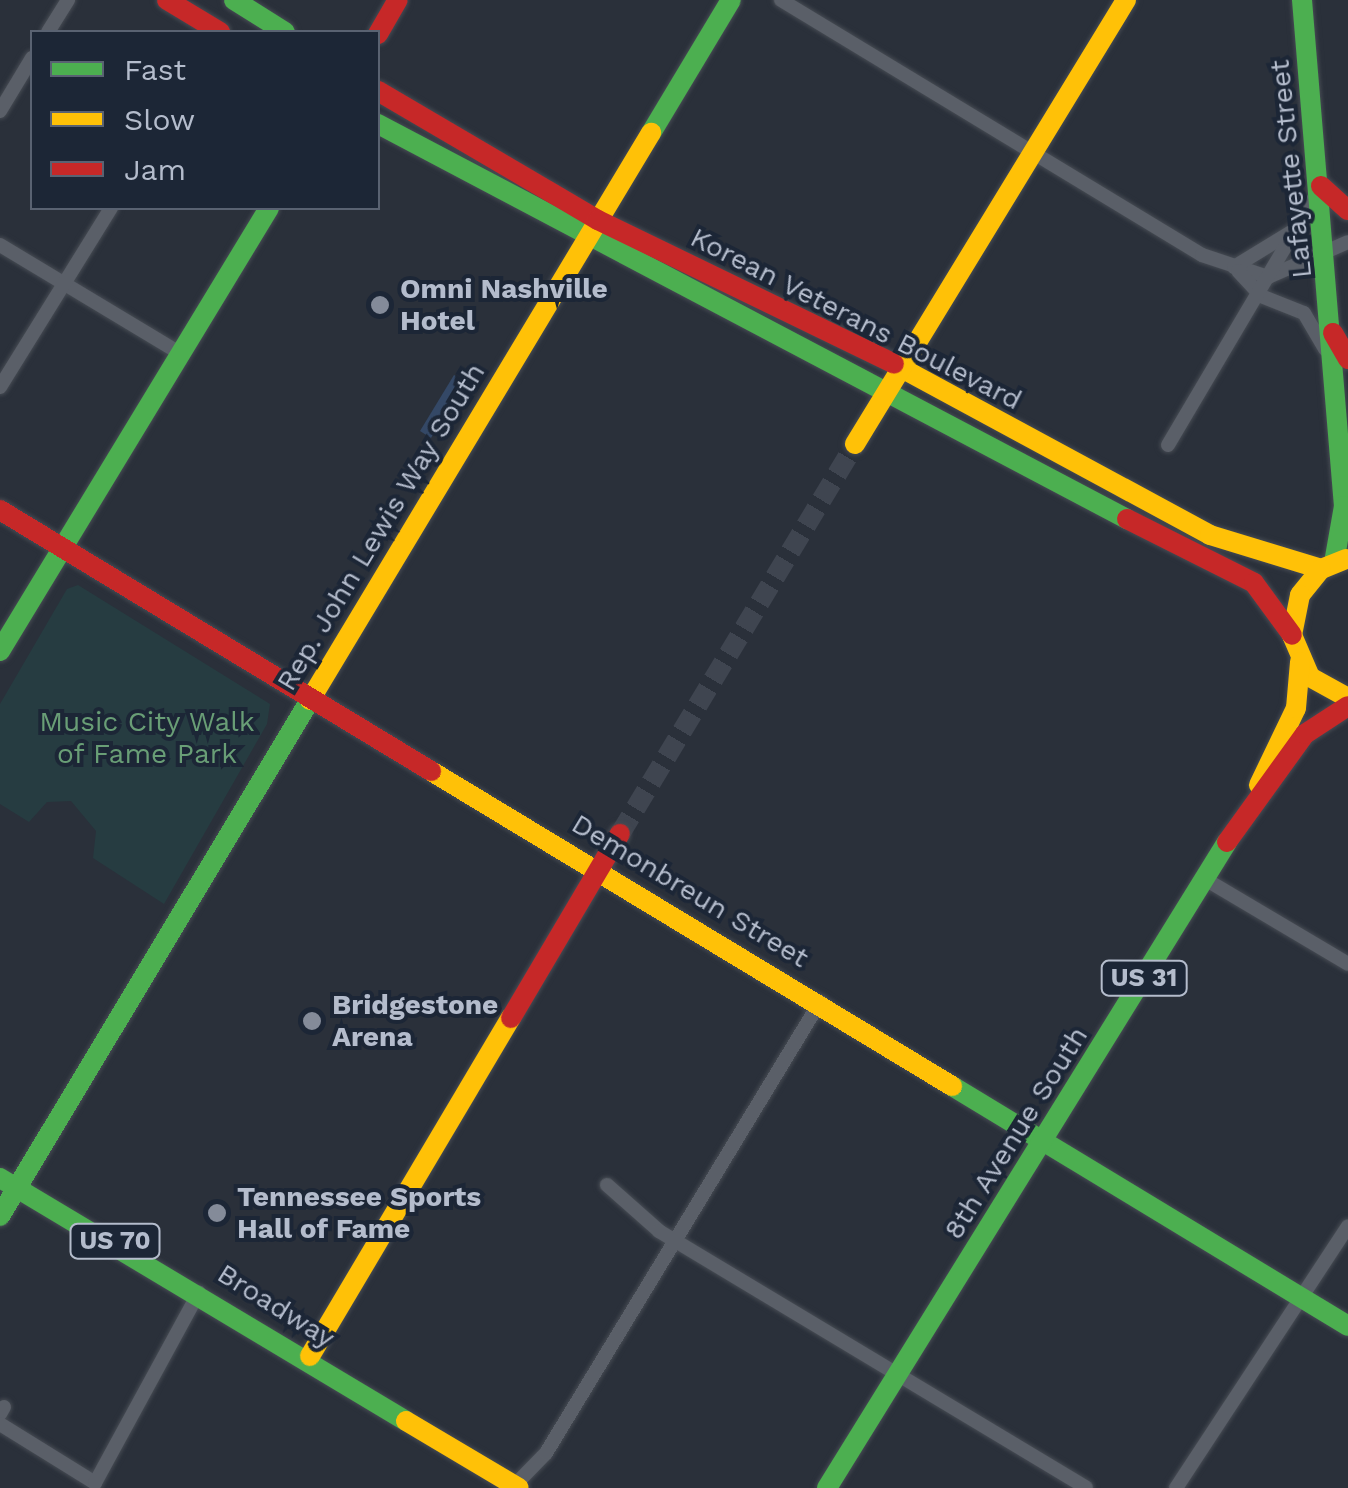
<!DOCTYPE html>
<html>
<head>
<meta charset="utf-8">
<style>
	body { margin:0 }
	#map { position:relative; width:1348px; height:1488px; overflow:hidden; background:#2a303a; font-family:"Work Sans",sans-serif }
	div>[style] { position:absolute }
	.green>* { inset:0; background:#263c41 }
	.water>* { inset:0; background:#344866 }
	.secondary-tunnel>* { height:20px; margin-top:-10px; transform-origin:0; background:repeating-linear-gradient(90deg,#3f4550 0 20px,transparent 0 30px) }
	.roads { filter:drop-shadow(0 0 2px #464b53) drop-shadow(0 0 2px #464b53) }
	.street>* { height:14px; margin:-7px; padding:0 7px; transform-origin:7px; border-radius:7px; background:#5a5f68 }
	.fast>* { height:20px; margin:-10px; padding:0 10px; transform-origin:10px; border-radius:10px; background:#4caf50 }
	.slow>* { height:20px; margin:-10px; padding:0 10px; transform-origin:10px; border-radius:10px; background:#ffc107 }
	.jam>* { height:20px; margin:-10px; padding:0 10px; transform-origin:10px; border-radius:10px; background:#c62828 }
	.dots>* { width:28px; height:28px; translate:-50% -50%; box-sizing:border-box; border:5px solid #1c2636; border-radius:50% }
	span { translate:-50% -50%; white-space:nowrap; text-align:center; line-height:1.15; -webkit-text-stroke:8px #1c2636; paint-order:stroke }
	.shield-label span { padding:2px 8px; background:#1c2636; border:2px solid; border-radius:8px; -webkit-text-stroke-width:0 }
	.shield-label { font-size:25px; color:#b4bccc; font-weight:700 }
	.street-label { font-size:28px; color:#b4bccc }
	.poi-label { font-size:28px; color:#b4bccc; font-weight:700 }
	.left { translate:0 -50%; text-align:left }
	.park-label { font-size:28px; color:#699e76 }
	.legend { position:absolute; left:30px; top:30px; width:350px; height:180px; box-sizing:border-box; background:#1c2636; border:2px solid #596272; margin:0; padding:12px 18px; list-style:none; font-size:30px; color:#b4bccc }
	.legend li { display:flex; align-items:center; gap:20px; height:50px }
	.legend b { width:50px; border:2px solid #596272 }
</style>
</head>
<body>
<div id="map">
	<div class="green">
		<i style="clip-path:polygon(78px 585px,270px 704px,267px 724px,164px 904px,93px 858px,96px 831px,71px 801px,47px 802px,29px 822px,0 804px,0 704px,67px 589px)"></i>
	</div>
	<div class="water">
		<i style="clip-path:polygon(454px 375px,464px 381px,431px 438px,420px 431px)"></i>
	</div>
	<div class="secondary-tunnel">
		<i style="left:620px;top:834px;width:455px;rotate:-58.9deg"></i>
	</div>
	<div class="roads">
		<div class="street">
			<i style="left:781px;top:0;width:492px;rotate:31.2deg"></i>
			<i style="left:1202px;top:255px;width:70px;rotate:18.4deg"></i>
			<i style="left:1268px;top:277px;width:87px;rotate:-23.6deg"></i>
			<i style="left:48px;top:32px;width:38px;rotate:-58deg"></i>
			<i style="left:0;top:111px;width:62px;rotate:-58.9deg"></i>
			<i style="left:0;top:245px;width:210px;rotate:31deg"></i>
			<i style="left:1234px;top:267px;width:69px;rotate:-31.4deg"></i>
			<i style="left:1238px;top:271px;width:34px;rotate:47deg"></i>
			<i style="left:1261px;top:296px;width:46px;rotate:21.6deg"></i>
			<i style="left:1304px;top:313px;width:42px;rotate:59.7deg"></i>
			<i style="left:0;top:387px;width:211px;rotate:-58.2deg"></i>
			<i style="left:1168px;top:445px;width:295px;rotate:-59.4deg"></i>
			<i style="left:1205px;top:879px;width:166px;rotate:30.7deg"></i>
			<i style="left:607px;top:1185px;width:69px;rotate:41.5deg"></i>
			<i style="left:659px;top:1231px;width:498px;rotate:31deg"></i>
			<i style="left:0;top:1414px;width:8px;rotate:-60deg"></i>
			<i style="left:0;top:1424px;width:112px;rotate:31.8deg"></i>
			<i style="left:95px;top:1483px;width:217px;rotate:-61.4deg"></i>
			<i style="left:512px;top:1488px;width:49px;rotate:-45.8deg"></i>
			<i style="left:546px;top:1453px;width:528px;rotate:-58.72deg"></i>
			<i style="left:1176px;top:1488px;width:313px;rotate:-56.7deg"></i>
		</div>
		<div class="fast">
			<i style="left:234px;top:0;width:60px;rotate:32.1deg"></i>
			<i style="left:1302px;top:0;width:508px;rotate:85.26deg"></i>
			<i style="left:1344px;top:506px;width:58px;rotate:100deg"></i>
			<i style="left:378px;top:124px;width:847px;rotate:27.81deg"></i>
			<i style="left:651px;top:133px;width:155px;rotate:-59deg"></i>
			<i style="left:0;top:651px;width:518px;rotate:-58.73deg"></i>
			<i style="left:952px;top:1086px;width:463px;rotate:31.2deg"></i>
			<i style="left:0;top:1178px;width:473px;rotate:30.9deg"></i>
			<i style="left:0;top:1216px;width:602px;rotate:-59deg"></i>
			<i style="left:827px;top:1488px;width:760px;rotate:-58.23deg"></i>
		</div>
		<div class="slow">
			<i style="left:894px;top:364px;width:359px;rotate:28.4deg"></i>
			<i style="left:1210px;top:535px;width:116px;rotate:17deg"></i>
			<i style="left:855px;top:444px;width:520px;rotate:-58.6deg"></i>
			<i style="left:1346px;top:559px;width:27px;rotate:158deg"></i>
			<i style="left:1321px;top:569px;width:33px;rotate:129deg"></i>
			<i style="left:1300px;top:595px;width:41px;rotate:101.3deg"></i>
			<i style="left:1292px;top:635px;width:46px;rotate:66.8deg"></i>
			<i style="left:1310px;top:677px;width:43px;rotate:28.9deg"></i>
			<i style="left:310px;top:700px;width:662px;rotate:-58.98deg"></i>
			<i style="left:431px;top:771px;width:609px;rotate:31.16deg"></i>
			<i style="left:1259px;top:785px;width:85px;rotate:-64.3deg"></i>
			<i style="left:1296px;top:708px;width:46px;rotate:-85deg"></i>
			<i style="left:310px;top:1356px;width:393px;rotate:-59.3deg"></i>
			<i style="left:406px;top:1421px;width:131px;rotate:30.7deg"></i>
		</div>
		<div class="jam">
			<i style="left:167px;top:0;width:62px;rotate:31.1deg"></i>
			<i style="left:378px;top:34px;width:39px;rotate:-60deg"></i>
			<i style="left:378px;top:91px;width:255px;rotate:30.4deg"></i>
			<i style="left:598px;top:220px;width:329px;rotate:25.9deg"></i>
			<i style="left:1321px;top:186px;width:36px;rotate:42deg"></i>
			<i style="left:1333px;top:333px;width:30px;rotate:60deg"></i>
			<i style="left:0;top:510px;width:504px;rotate:31.2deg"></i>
			<i style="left:1127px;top:519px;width:142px;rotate:26.7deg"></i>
			<i style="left:1254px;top:583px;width:64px;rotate:53.8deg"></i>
			<i style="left:1227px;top:842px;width:133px;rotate:-54.2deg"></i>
			<i style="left:1305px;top:734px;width:51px;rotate:-33.1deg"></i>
			<i style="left:511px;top:1018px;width:214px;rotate:-59.4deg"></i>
		</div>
	</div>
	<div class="dots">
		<i style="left:380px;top:305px;background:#848b99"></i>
		<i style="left:312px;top:1021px;background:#848b99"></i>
		<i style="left:217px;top:1213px;background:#848b99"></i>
	</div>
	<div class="shield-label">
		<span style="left:1144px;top:978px">US 31</span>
		<span style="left:115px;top:1241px">US 70</span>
	</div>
	<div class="street-label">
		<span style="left:1291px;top:169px;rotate:-96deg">Lafayette Street</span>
		<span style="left:856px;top:319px;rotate:27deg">Korean Veterans Boulevard</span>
		<span style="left:381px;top:527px;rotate:-59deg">Rep. John Lewis Way South</span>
		<span style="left:690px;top:891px;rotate:31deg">Demonbreun Street</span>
		<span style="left:1016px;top:1133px;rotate:-58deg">8th Avenue South</span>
		<span style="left:276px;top:1306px;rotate:32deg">Broadway</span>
	</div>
	<div class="poi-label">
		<span class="left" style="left:400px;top:305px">Omni Nashville<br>Hotel</span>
		<span class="left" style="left:332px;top:1021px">Bridgestone<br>Arena</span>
		<span class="left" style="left:237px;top:1213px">Tennessee Sports<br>Hall of Fame</span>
	</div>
	<div class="park-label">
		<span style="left:147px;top:738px">Music City Walk<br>of Fame Park</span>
	</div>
	<ul class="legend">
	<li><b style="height:12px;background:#4caf50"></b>Fast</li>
	<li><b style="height:12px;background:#ffc107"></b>Slow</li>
	<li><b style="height:12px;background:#c62828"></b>Jam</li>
	</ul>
</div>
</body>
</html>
